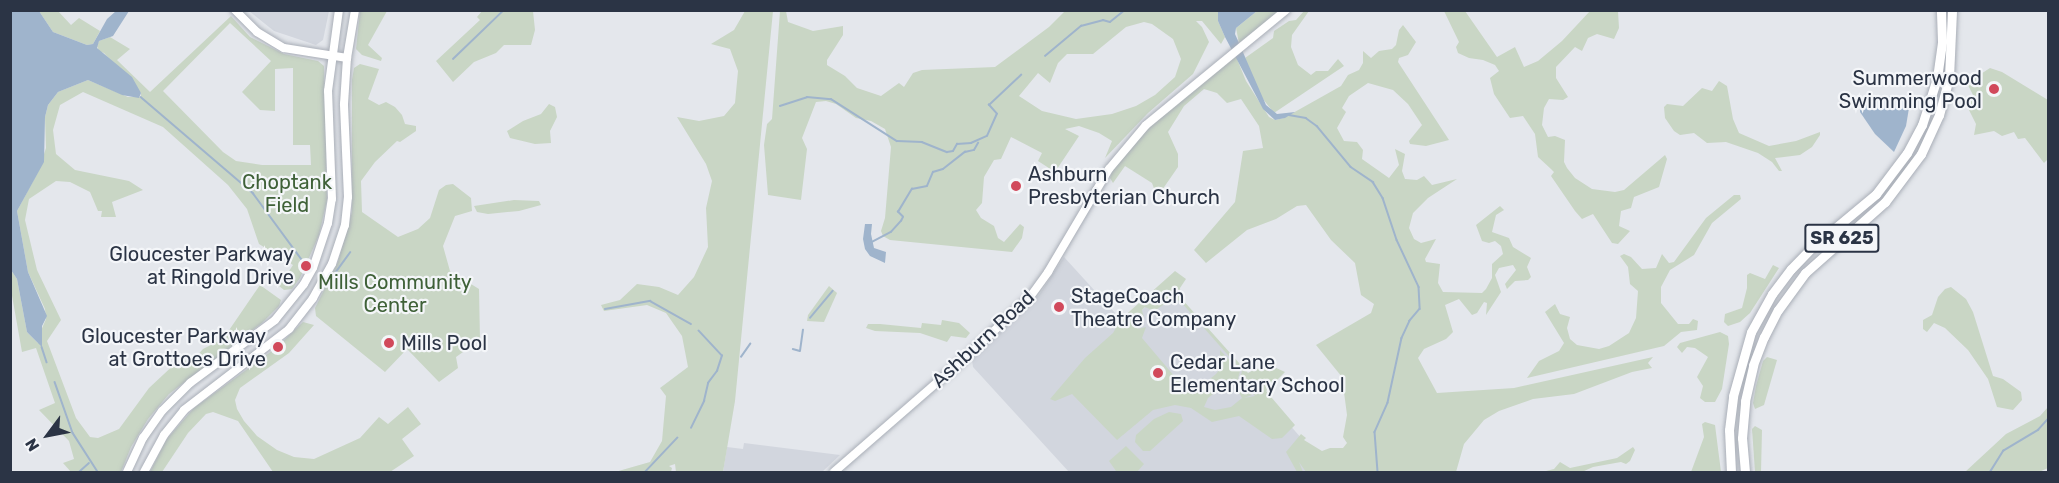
<!DOCTYPE html>
<html>
<head>
<meta charset="utf-8">
<style>
	body { margin:0 }
	#map { position:relative; width:2059px; height:483px; overflow:hidden; background:#e4e7ec; font-family:Rubik,sans-serif }
	div>[style] { position:absolute }
	.built>* { inset:0; background:#d2d6de }
	.green>* { inset:0; background:#c9d6c5 }
	.water>* { inset:0; background:#9fb4cc }
	.stream>* { height:1.5px; margin:-0.75px; padding:0 0.75px; transform-origin:0.75px; border-radius:0.75px; background:#9fb4cc }
	.roads { filter:drop-shadow(0 0 2px #a9aeb7) drop-shadow(0 0 2px #a9aeb7) }
	.secondary>* { height:8px; margin:-4px; padding:0 4px; transform-origin:4px; border-radius:4px; background:#fff }
	.primary>* { height:9px; margin:-4.5px; padding:0 4.5px; transform-origin:4.5px; border-radius:4.5px; background:#fff }
	.dots>* { width:16px; height:16px; translate:-50% -50%; box-sizing:border-box; border:3px solid #f4f6f9; border-radius:50% }
	span { translate:-50% -50%; white-space:nowrap; text-align:center; line-height:1.15; -webkit-text-stroke:4.5px #f4f6f9; paint-order:stroke }
	.shield-label span { padding:2px 4px; background:#f4f6f9; border:2px solid; border-radius:4px; -webkit-text-stroke-width:0 }
	.shield-label { font-size:18px; color:#2b3445; font-weight:700 }
	.poi-label { font-size:20px; color:#2b3445 }
	.right { translate:-100% -50%; text-align:right }
	.left { translate:0 -50%; text-align:left }
	.park-label { font-size:20px; color:#3f6138 }
	.street-label { font-size:20px; color:#2b3445 }
	.frame { position:absolute; inset:0; border:12px solid #2b3445; pointer-events:none }
	.north { position:absolute; left:18px; top:405px; width:60px; height:60px; -webkit-text-stroke:4px #f4f6f9; paint-order:stroke; rotate:238deg; font-size:16px; font-weight:700; line-height:24px; text-align:center; color:#2b3445 }
	.north::after { content:''; display:block; margin:auto; width:21px; height:27px; background:#2b3445; clip-path:polygon(50% 0,100% 100%,50% 72%,0 100%) }
</style>
</head>
<body>
<div id="map">
	<div class="built">
		<i style="clip-path:polygon(249px 11px,329px 11px,323px 40px,316px 45px,274px 31px)"></i>
		<i style="clip-path:polygon(1064px 257px,1126px 325px,1168px 286px,1331px 472px,1069px 472px,973px 367px,972px 360px,1039px 295px)"></i>
		<i style="clip-path:polygon(744px 443px,840px 455px,822px 472px,723px 472px,727px 447px,743px 449px)"></i>
	</div>
	<div class="green">
		<i style="clip-path:polygon(39px 11px,58px 11px,71px 25px,79px 18px,100px 31px,93px 44px,87px 45px,53px 32px)"></i>
		<i style="clip-path:polygon(360px 11px,387px 11px,368px 45px,382px 58px,381px 61px,362px 55px,356px 49px)"></i>
		<i style="clip-path:polygon(482px 11px,533px 11px,535px 30px,531px 45px,504px 45px,496px 53px,474px 62px,453px 82px,436px 61px,480px 20px,477px 17px)"></i>
		<i style="clip-path:polygon(745px 11px,773px 11px,735px 401px,723px 472px,676px 472px,675px 464px,669px 466px,672px 468px,671px 472px,615px 472px,650px 462px,662px 441px,666px 396px,660px 388px,688px 367px,682px 336px,666px 313px,647px 305px,604px 311px,601px 305px,620px 300px,637px 284px,659px 287px,678px 295px,694px 277px,708px 247px,706px 208px,712px 181px,706px 164px,677px 117px,699px 121px,724px 116px,735px 103px,738px 71px,730px 49px,711px 44px,734px 30px)"></i>
		<i style="clip-path:polygon(evenodd,780px 11px,786px 11px,788px 22px,813px 31px,843px 26px,843px 35px,827px 60px,827px 65px,845px 76px,857px 88px,881px 96px,899px 83px,904px 87px,913px 73px,922px 70px,995px 67px,1049px 27px,1065px 11px,1218px 11px,1218px 21px,1225px 37px,1221px 44px,1202px 21px,1196px 21px,1202px 27px,1209px 42px,1193px 74px,1148px 113px,1105px 158px,1112px 141px,1099px 133px,1079px 126px,1065px 129px,1079px 136px,1055px 172px,1038px 161px,1042px 153px,1011px 137px,1001px 159px,994px 160px,984px 177px,982px 203px,976px 210px,981px 218px,994px 226px,998px 238px,1004px 242px,1020px 224px,1024px 227px,1022px 238px,1012px 252px,890px 240px,883px 236px,881px 231px,885px 218px,891px 147px,885px 129px,871px 121px,856px 118px,836px 104px,826px 101px,816px 102px,802px 138px,807px 149px,801px 200px,768px 195px,764px 145px,767px 124px,772px 119px,780px 11px,1144px 22px,1152px 24px,1173px 39px,1181px 59px,1175px 77px,1155px 95px,1136px 106px,1112px 114px,1076px 119px,1042px 111px,1019px 96px,1038px 73px,1050px 83px,1058px 63px,1067px 54px,1093px 54px,1126px 27px,1144px 22px)"></i>
		<i style="clip-path:polygon(1257px 11px,1280px 11px,1239px 43px,1236px 28px)"></i>
		<i style="clip-path:polygon(1304px 11px,1309px 11px,1292px 35px,1291px 47px,1298px 65px,1311px 75px,1316px 71px,1328px 71px,1338px 59px,1344px 66px,1274px 113px,1259px 94px,1245px 58px,1273px 38px,1274px 31px,1289px 21px,1296px 20px)"></i>
		<i style="clip-path:polygon(1444px 11px,1465px 11px,1497px 57px,1515px 47px,1524px 67px,1538px 61px,1562px 41px,1590px 11px,1618px 11px,1619px 28px,1614px 39px,1597px 34px,1588px 38px,1582px 51px,1575px 47px,1556px 67px,1556px 78px,1568px 97px,1563px 100px,1549px 99px,1544px 108px,1542px 125px,1548px 137px,1555px 136px,1565px 140px,1564px 162px,1567px 168px,1575px 178px,1592px 189px,1615px 192px,1624px 190px,1665px 155px,1667px 159px,1659px 187px,1634px 197px,1631px 208px,1621px 211px,1619px 226px,1630px 231px,1618px 244px,1612px 243px,1593px 214px,1582px 219px,1575px 211px,1551px 176px,1554px 172px,1551px 169px,1538px 157px,1535px 134px,1523px 116px,1510px 118px,1494px 94px,1490px 78px,1499px 71px,1495px 65px,1483px 60px,1469px 58px,1458px 53px,1456px 47px,1459px 42px)"></i>
		<i style="clip-path:polygon(evenodd,231px 16px,250px 37px,284px 54px,318px 61px,324px 66px,327px 200px,319px 235px,300px 278px,292px 289px,284px 290px,279px 286px,293px 265px,259px 244px,247px 209px,228px 185px,163px 127px,83px 92px,60px 105px,53px 130px,56px 154px,75px 170px,129px 181px,143px 190px,112px 202px,116px 217px,101px 217px,102px 211px,98px 211px,90px 192px,70px 182px,56px 181px,29px 199px,25px 220px,37px 270px,61px 320px,47px 341px,76px 418px,90px 437px,98px 438px,119px 429px,149px 388px,179px 360px,192px 361px,203px 349px,223px 339px,260px 285px,281px 300px,279px 306px,262px 323px,169px 394px,148px 419px,131px 447px,121px 472px,71px 472px,63px 463px,74px 459px,69px 441px,39px 410px,55px 403px,36px 348px,22px 352px,11px 290px,11px 270px,17px 279px,27px 332px,38px 343px,42px 342px,40px 333px,46px 319px,45px 309px,28px 272px,17px 211px,38px 172px,46px 148px,45px 117px,48px 105px,58px 92px,88px 80px,128px 97px,141px 97px,141px 93px,104px 53px,99px 51px,97px 46px,99px 41px,110px 37px,130px 49px,117px 60px,150px 92px,231px 16px,230px 23px,271px 61px,242px 92px,260px 110px,275px 111px,275px 69px,293px 68px,293px 145px,310px 145px,311px 165px,262px 165px,236px 161px,223px 152px,163px 91px,230px 23px)"></i>
		<i style="clip-path:polygon(1403px 25px,1416px 42px,1408px 55px,1399px 58px,1398px 62px,1449px 140px,1426px 146px,1410px 144px,1409px 141px,1422px 125px,1408px 104px,1393px 90px,1368px 83px,1349px 96px,1342px 108px,1346px 112px,1337px 128px,1344px 141px,1357px 142px,1363px 150px,1362px 159px,1389px 178px,1399px 165px,1395px 149px,1405px 154px,1402px 171px,1405px 179px,1417px 180px,1424px 176px,1432px 185px,1457px 179px,1428px 198px,1413px 213px,1409px 228px,1414px 239px,1421px 243px,1436px 239px,1425px 259px,1426px 262px,1440px 264px,1438px 283px,1443px 292px,1482px 293px,1486px 289px,1492px 278px,1492px 264px,1503px 254px,1501px 246px,1495px 241px,1489px 243px,1482px 241px,1476px 225px,1500px 206px,1504px 210px,1496px 215px,1492px 232px,1509px 238px,1513px 247px,1531px 258px,1527px 267px,1531px 277px,1528px 280px,1515px 281px,1507px 289px,1505px 284px,1516px 270px,1513px 265px,1499px 268px,1495px 275px,1501px 292px,1486px 315px,1487px 303px,1484px 302px,1477px 313px,1472px 315px,1459px 299px,1445px 305px,1453px 332px,1446px 339px,1424px 349px,1418px 358px,1437px 393px,1514px 388px,1653px 357px,1648px 363px,1652px 368px,1632px 372px,1574px 394px,1533px 399px,1499px 411px,1484px 420px,1464px 444px,1456px 472px,1306px 472px,1299px 462px,1303px 472px,1297px 472px,1286px 452px,1301px 434px,1306px 438px,1304px 440px,1322px 451px,1330px 448px,1343px 448px,1347px 443px,1343px 437px,1347px 415px,1342px 377px,1316px 345px,1371px 313px,1374px 304px,1361px 295px,1355px 263px,1331px 240px,1306px 205px,1297px 206px,1276px 219px,1247px 230px,1206px 263px,1194px 250px,1235px 202px,1243px 151px,1263px 148px,1259px 126px,1241px 99px,1227px 103px,1217px 93px,1204px 89px,1184px 106px,1168px 132px,1178px 154px,1178px 167px,1160px 193px,1156px 194px,1152px 183px,1125px 166px,1113px 183px,1110px 178px,1112px 171px,1151px 124px,1235px 54px,1246px 81px,1269px 117px,1275px 120px,1284px 118px,1341px 86px,1348px 75px,1359px 70px,1363px 63px,1363px 51px,1371px 58px,1379px 51px,1392px 49px,1396px 45px,1399px 30px)"></i>
		<i style="clip-path:polygon(360px 64px,379px 69px,368px 99px,379px 105px,386px 102px,395px 107px,402px 115px,405px 124px,416px 126px,416px 131px,400px 142px,397px 141px,375px 162px,361px 181px,362px 212px,398px 237px,418px 229px,430px 218px,439px 190px,446px 185px,453px 184px,471px 198px,472px 211px,455px 216px,443px 246px,450px 271px,479px 289px,480px 340px,456px 357px,458px 368px,439px 382px,407px 349px,385px 372px,316px 316px,315px 308px,338px 262px,352px 212px,352px 80px,354px 68px)"></i>
		<i style="clip-path:polygon(1990px 68px,2002px 72px,2048px 100px,2048px 159px,2044px 163px,2025px 138px,2018px 139px,2014px 132px,2002px 136px,1994px 131px,1974px 135px,1976px 124px,1964px 100px,1973px 95px,1967px 83px)"></i>
		<i style="clip-path:polygon(1719px 81px,1727px 86px,1733px 119px,1739px 133px,1769px 146px,1796px 141px,1820px 132px,1820px 135px,1812px 147px,1800px 155px,1775px 158px,1782px 171px,1779px 171px,1772px 162px,1758px 153px,1726px 142px,1707px 143px,1694px 133px,1680px 135px,1674px 131px,1665px 118px,1664px 107px,1667px 104px,1683px 106px,1702px 88px,1712px 91px)"></i>
		<i style="clip-path:polygon(549px 104px,555px 107px,557px 117px,550px 131px,551px 143px,535px 144px,510px 138px,507px 131px,523px 121px,541px 114px)"></i>
		<i style="clip-path:polygon(1734px 195px,1740px 195px,1741px 199px,1712px 223px,1694px 255px,1670px 270px,1661px 287px,1661px 303px,1678px 324px,1689px 324px,1693px 319px,1698px 321px,1697px 330px,1681px 332px,1664px 346px,1527px 378px,1539px 361px,1559px 351px,1564px 343px,1545px 312px,1555px 304px,1560px 314px,1570px 317px,1567px 328px,1570px 339px,1577px 345px,1599px 349px,1609px 346px,1629px 333px,1636px 318px,1638px 291px,1630px 284px,1628px 267px,1620px 256px,1624px 254px,1631px 257px,1642px 269px,1656px 268px,1662px 254px,1669px 263px,1674px 262px,1706px 218px)"></i>
		<i style="clip-path:polygon(514px 200px,539px 201px,541px 205px,519px 211px,488px 214px,477px 212px,474px 206px)"></i>
		<i style="clip-path:polygon(1773px 265px,1779px 268px,1750px 313px,1740px 322px,1728px 326px,1724px 322px,1725px 314px,1742px 308px,1747px 288px,1747px 275px,1750px 273px,1765px 279px)"></i>
		<i style="clip-path:polygon(evenodd,1175px 271px,1186px 279px,1180px 288px,1181px 298px,1248px 373px,1255px 369px,1274px 367px,1285px 372px,1266px 391px,1295px 425px,1282px 438px,1272px 439px,1239px 416px,1212px 422px,1191px 408px,1175px 405px,1153px 410px,1117px 440px,1072px 394px,1055px 401px,1050px 399px,1085px 358px,1113px 333px,1121px 319px,1175px 271px,1172px 299px,1180px 301px,1242px 371px,1240px 378px,1255px 396px,1244px 398px,1252px 395px,1238px 379px,1240px 371px,1220px 350px,1220px 369px,1216px 374px,1194px 392px,1186px 390px,1142px 338px,1146px 327px,1138px 329px,1144px 318px,1142px 310px,1145px 307px,1154px 311px,1172px 299px,1175px 271px,1233px 382px,1242px 398px,1231px 407px,1215px 410px,1204px 407px,1208px 398px,1226px 384px,1233px 382px)"></i>
		<i style="clip-path:polygon(829px 286px,837px 293px,824px 322px,807px 321px,808px 315px)"></i>
		<i style="clip-path:polygon(1951px 287px,1966px 299px,1973px 312px,1993px 376px,2003px 379px,2021px 392px,2022px 400px,2013px 410px,1997px 407px,1988px 379px,1968px 350px,1945px 328px,1934px 323px,1927px 332px,1923px 329px,1923px 320px,1932px 315px,1938px 297px,1945px 289px)"></i>
		<i style="clip-path:polygon(942px 320px,959px 323px,970px 333px,966px 338px,951px 336px,947px 342px,920px 333px,875px 331px,866px 328px,868px 324px,880px 324px,921px 328px,922px 323px,941px 325px)"></i>
		<i style="clip-path:polygon(303px 322px,314px 325px,289px 353px,240px 388px,235px 400px,237px 409px,244px 421px,257px 436px,277px 450px,294px 457px,314px 459px,360px 438px,379px 417px,388px 424px,408px 407px,421px 424px,402px 439px,414px 456px,390px 472px,273px 472px,238px 421px,213px 412px,206px 414px,188px 433px,162px 472px,150px 472px,166px 440px,194px 408px,276px 348px)"></i>
		<i style="clip-path:polygon(1720px 332px,1728px 336px,1729px 344px,1722px 389px,1715px 402px,1705px 402px,1700px 398px,1703px 386px,1697px 377px,1708px 357px,1695px 348px,1687px 347px,1682px 353px,1677px 347px,1680px 343px)"></i>
		<i style="clip-path:polygon(1767px 357px,1777px 360px,1764px 405px,1755px 409px,1753px 403px,1756px 386px,1763px 361px)"></i>
		<i style="clip-path:polygon(2048px 407px,2048px 468px,2039px 472px,1965px 472px,2006px 434px,2040px 416px)"></i>
		<i style="clip-path:polygon(1169px 412px,1181px 414px,1183px 421px,1150px 451px,1143px 451px,1135px 442px,1136px 435px,1154px 419px)"></i>
		<i style="clip-path:polygon(1705px 422px,1715px 425px,1721px 472px,1691px 472px,1704px 437px,1702px 424px)"></i>
		<i style="clip-path:polygon(1755px 426px,1762px 430px,1761px 472px,1755px 472px,1752px 429px)"></i>
		<i style="clip-path:polygon(1126px 446px,1144px 464px,1137px 472px,1116px 471px,1109px 461px)"></i>
		<i style="clip-path:polygon(1633px 447px,1635px 450px,1630px 461px,1626px 464px,1621px 462px,1593px 467px,1582px 472px,1542px 472px,1554px 469px,1560px 462px,1570px 468px,1617px 458px)"></i>
	</div>
	<div class="water">
		<i style="clip-path:polygon(10px 11px,39px 11px,53px 32px,87px 45px,93px 44px,107px 19px,116px 11px,129px 11px,113px 36px,99px 41px,97px 48px,132px 77px,141px 93px,139px 98px,122px 95px,88px 80px,58px 92px,48px 105px,45px 117px,44px 162px,17px 211px,28px 272px,47px 316px,42px 326px,42px 347px,27px 332px,17px 279px,11px 270px)"></i>
		<i style="clip-path:polygon(1218px 11px,1257px 11px,1236px 28px,1235px 34px,1266px 105px,1277px 114px,1295px 112px,1285px 118px,1275px 120px,1263px 109px,1225px 37px,1218px 21px)"></i>
		<i style="clip-path:polygon(1868px 95px,1901px 97px,1910px 102px,1906px 126px,1894px 152px,1875px 134px,1860px 112px,1860px 104px)"></i>
		<i style="clip-path:polygon(865px 224px,872px 224px,871px 234px,874px 248px,886px 252px,885px 263px,870px 256px,865px 249px,863px 239px)"></i>
	</div>
	<div class="stream">
		<i style="left:1045px;top:56px;width:47px;rotate:-39.8deg"></i>
		<i style="left:1081px;top:26px;width:23px;rotate:-15deg"></i>
		<i style="left:1103px;top:20px;width:7px;rotate:16deg"></i>
		<i style="left:1110px;top:22px;width:19px;rotate:-39deg"></i>
		<i style="left:453px;top:59px;width:71px;rotate:-43.9deg"></i>
		<i style="left:141px;top:97px;width:148px;rotate:40.6deg"></i>
		<i style="left:253px;top:193px;width:84px;rotate:53.7deg"></i>
		<i style="left:780px;top:106px;width:28px;rotate:-18deg"></i>
		<i style="left:807px;top:97px;width:24px;rotate:5deg"></i>
		<i style="left:831px;top:99px;width:78px;rotate:32.5deg"></i>
		<i style="left:897px;top:141px;width:25px;rotate:2deg"></i>
		<i style="left:922px;top:142px;width:27px;rotate:22deg"></i>
		<i style="left:947px;top:152px;width:6px;rotate:-9deg"></i>
		<i style="left:953px;top:151px;width:8px;rotate:-60deg"></i>
		<i style="left:957px;top:144px;width:14px;rotate:-4deg"></i>
		<i style="left:971px;top:143px;width:17px;rotate:-24deg"></i>
		<i style="left:987px;top:136px;width:24px;rotate:-66deg"></i>
		<i style="left:997px;top:114px;width:12px;rotate:-132deg"></i>
		<i style="left:989px;top:105px;width:44px;rotate:-43.2deg"></i>
		<i style="left:1289px;top:115px;width:17px;rotate:10deg"></i>
		<i style="left:1306px;top:118px;width:14px;rotate:36deg"></i>
		<i style="left:1317px;top:126px;width:53px;rotate:50.3deg"></i>
		<i style="left:1351px;top:167px;width:27px;rotate:34deg"></i>
		<i style="left:1373px;top:182px;width:19px;rotate:58deg"></i>
		<i style="left:1383px;top:198px;width:44px;rotate:71.6deg"></i>
		<i style="left:1397px;top:240px;width:52px;rotate:64.9deg"></i>
		<i style="left:1419px;top:287px;width:22px;rotate:87deg"></i>
		<i style="left:1420px;top:309px;width:16px;rotate:130deg"></i>
		<i style="left:1410px;top:321px;width:19px;rotate:115deg"></i>
		<i style="left:1402px;top:338px;width:66px;rotate:102.2deg"></i>
		<i style="left:1388px;top:403px;width:32px;rotate:114deg"></i>
		<i style="left:1375px;top:432px;width:40px;rotate:85.7deg"></i>
		<i style="left:872px;top:242px;width:21px;rotate:-28deg"></i>
		<i style="left:891px;top:232px;width:15px;rotate:-48deg"></i>
		<i style="left:901px;top:221px;width:4px;rotate:-63deg"></i>
		<i style="left:903px;top:217px;width:7px;rotate:-135deg"></i>
		<i style="left:898px;top:212px;width:27px;rotate:-59deg"></i>
		<i style="left:912px;top:189px;width:15px;rotate:-11deg"></i>
		<i style="left:927px;top:186px;width:15px;rotate:-67deg"></i>
		<i style="left:933px;top:172px;width:10px;rotate:-17deg"></i>
		<i style="left:943px;top:169px;width:28px;rotate:-38deg"></i>
		<i style="left:965px;top:152px;width:9px;rotate:-13deg"></i>
		<i style="left:974px;top:150px;width:8px;rotate:-60deg"></i>
		<i style="left:333px;top:276px;width:29px;rotate:-54deg"></i>
		<i style="left:605px;top:309px;width:46px;rotate:-10.1deg"></i>
		<i style="left:650px;top:301px;width:47px;rotate:29.3deg"></i>
		<i style="left:810px;top:318px;width:35px;rotate:-50deg"></i>
		<i style="left:42px;top:347px;width:16px;rotate:72deg"></i>
		<i style="left:793px;top:349px;width:7px;rotate:16deg"></i>
		<i style="left:800px;top:351px;width:21px;rotate:-82deg"></i>
		<i style="left:741px;top:357px;width:16px;rotate:-55deg"></i>
		<i style="left:55px;top:382px;width:54px;rotate:70.6deg"></i>
		<i style="left:73px;top:433px;width:46px;rotate:57.3deg"></i>
		<i style="left:691px;top:428px;width:30px;rotate:-64deg"></i>
		<i style="left:704px;top:401px;width:18px;rotate:-77deg"></i>
		<i style="left:708px;top:383px;width:15px;rotate:-53deg"></i>
		<i style="left:717px;top:371px;width:16px;rotate:-72deg"></i>
		<i style="left:722px;top:356px;width:34px;rotate:-133deg"></i>
		<i style="left:79px;top:472px;width:13px;rotate:-42deg"></i>
		<i style="left:645px;top:472px;width:47px;rotate:-46.7deg"></i>
		<i style="left:1990px;top:472px;width:25px;rotate:-58deg"></i>
		<i style="left:2003px;top:451px;width:41px;rotate:-31deg"></i>
		<i style="left:2038px;top:430px;width:15px;rotate:-48deg"></i>
	</div>
	<div class="roads">
		<div class="secondary">
			<i style="left:235px;top:10px;width:31px;rotate:45deg"></i>
			<i style="left:257px;top:32px;width:31px;rotate:31deg"></i>
			<i style="left:284px;top:48px;width:64px;rotate:9deg"></i>
			<i style="left:127px;top:472px;width:38px;rotate:-65deg"></i>
			<i style="left:143px;top:438px;width:33px;rotate:-55deg"></i>
			<i style="left:162px;top:411px;width:40px;rotate:-45deg"></i>
			<i style="left:190px;top:383px;width:106px;rotate:-36.5deg"></i>
			<i style="left:275px;top:320px;width:46px;rotate:-51.1deg"></i>
			<i style="left:304px;top:284px;width:18px;rotate:-61deg"></i>
			<i style="left:313px;top:268px;width:47px;rotate:-71.6deg"></i>
			<i style="left:328px;top:223px;width:24px;rotate:-81deg"></i>
			<i style="left:332px;top:199px;width:108px;rotate:-92.1deg"></i>
			<i style="left:328px;top:91px;width:82px;rotate:-82.3deg"></i>
			<i style="left:144px;top:472px;width:42px;rotate:-61.6deg"></i>
			<i style="left:164px;top:435px;width:32px;rotate:-51deg"></i>
			<i style="left:184px;top:410px;width:133px;rotate:-37.6deg"></i>
			<i style="left:289px;top:329px;width:39px;rotate:-52deg"></i>
			<i style="left:313px;top:298px;width:39px;rotate:-61deg"></i>
			<i style="left:332px;top:264px;width:41px;rotate:-71.6deg"></i>
			<i style="left:345px;top:225px;width:28px;rotate:-84deg"></i>
			<i style="left:348px;top:197px;width:93px;rotate:-92.5deg"></i>
			<i style="left:344px;top:104px;width:46px;rotate:-86.3deg"></i>
			<i style="left:347px;top:58px;width:49px;rotate:-80.5deg"></i>
			<i style="left:834px;top:472px;width:172px;rotate:-41deg"></i>
			<i style="left:964px;top:359px;width:91px;rotate:-43.2deg"></i>
			<i style="left:1030px;top:297px;width:31px;rotate:-54deg"></i>
			<i style="left:1048px;top:272px;width:120px;rotate:-59.4deg"></i>
			<i style="left:1109px;top:169px;width:57px;rotate:-49.9deg"></i>
			<i style="left:1146px;top:125px;width:181px;rotate:-39.4deg"></i>
		</div>
		<div class="primary">
			<i style="left:1731px;top:472px;width:42px;rotate:-92.7deg"></i>
			<i style="left:1729px;top:430px;width:34px;rotate:-83deg"></i>
			<i style="left:1733px;top:396px;width:66px;rotate:-74.3deg"></i>
			<i style="left:1751px;top:332px;width:43px;rotate:-61.1deg"></i>
			<i style="left:1772px;top:294px;width:31px;rotate:-53deg"></i>
			<i style="left:1791px;top:269px;width:28px;rotate:-46deg"></i>
			<i style="left:1810px;top:249px;width:86px;rotate:-39.8deg"></i>
			<i style="left:1876px;top:194px;width:51px;rotate:-52.9deg"></i>
			<i style="left:1907px;top:153px;width:32px;rotate:-62deg"></i>
			<i style="left:1922px;top:125px;width:49px;rotate:-72.3deg"></i>
			<i style="left:1937px;top:78px;width:37px;rotate:-82deg"></i>
			<i style="left:1942px;top:41px;width:31px;rotate:-92deg"></i>
			<i style="left:1745px;top:472px;width:34px;rotate:-95deg"></i>
			<i style="left:1742px;top:438px;width:37px;rotate:-85deg"></i>
			<i style="left:1745px;top:401px;width:37px;rotate:-77deg"></i>
			<i style="left:1753px;top:365px;width:30px;rotate:-69deg"></i>
			<i style="left:1764px;top:337px;width:30px;rotate:-63deg"></i>
			<i style="left:1778px;top:310px;width:46px;rotate:-53.9deg"></i>
			<i style="left:1805px;top:273px;width:107px;rotate:-41.6deg"></i>
			<i style="left:1885px;top:202px;width:60px;rotate:-53.1deg"></i>
			<i style="left:1921px;top:154px;width:43px;rotate:-65.2deg"></i>
			<i style="left:1939px;top:115px;width:39px;rotate:-75deg"></i>
			<i style="left:1949px;top:77px;width:67px;rotate:-87.4deg"></i>
		</div>
	</div>
	<div class="dots">
		<i style="left:1994px;top:89px;background:#d1495b"></i>
		<i style="left:1016px;top:186px;background:#d1495b"></i>
		<i style="left:306px;top:266px;background:#d1495b"></i>
		<i style="left:1059px;top:307px;background:#d1495b"></i>
		<i style="left:389px;top:343px;background:#d1495b"></i>
		<i style="left:278px;top:347px;background:#d1495b"></i>
		<i style="left:1158px;top:373px;background:#d1495b"></i>
	</div>
	<div class="shield-label">
		<span style="left:1842px;top:238px">SR 625</span>
	</div>
	<div class="poi-label">
		<span class="right" style="left:1982px;top:90px">Summerwood<br>Swimming Pool</span>
		<span class="left" style="left:1028px;top:186px">Ashburn<br>Presbyterian Church</span>
		<span class="right" style="left:294px;top:266px">Gloucester Parkway<br>at Ringold Drive</span>
		<span class="left" style="left:1071px;top:308px">StageCoach<br>Theatre Company</span>
		<span class="right" style="left:266px;top:348px">Gloucester Parkway<br>at Grottoes Drive</span>
		<span class="left" style="left:401px;top:343px">Mills Pool</span>
		<span class="left" style="left:1170px;top:374px">Cedar Lane<br>Elementary School</span>
	</div>
	<div class="park-label">
		<span style="left:287px;top:194px">Choptank<br>Field</span>
		<span style="left:395px;top:294px">Mills Community<br>Center</span>
	</div>
	<div class="street-label">
		<span style="left:983px;top:339px;rotate:-43deg">Ashburn Road</span>
	</div>
	<div class="frame"></div>
	<div class="north">N</div>
</div>
</body>
</html>
